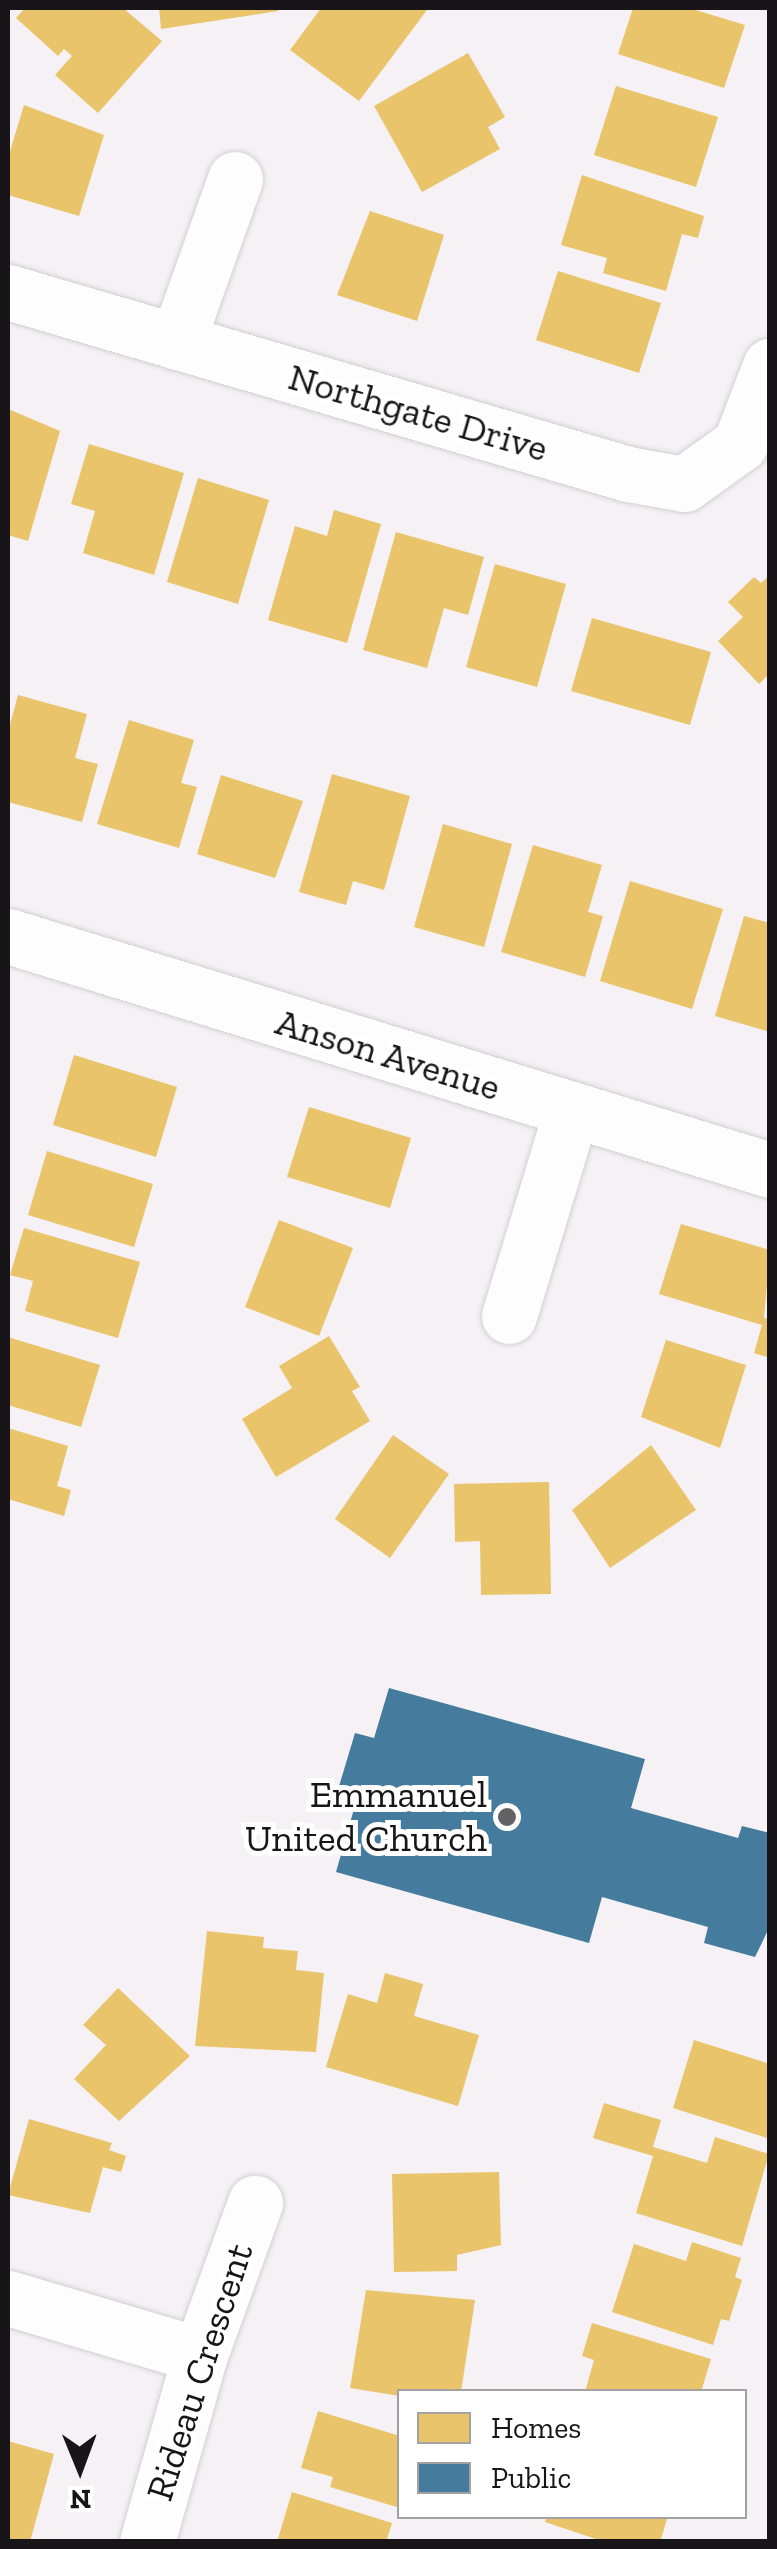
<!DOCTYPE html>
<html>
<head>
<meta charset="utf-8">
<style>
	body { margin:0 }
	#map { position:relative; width:777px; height:2549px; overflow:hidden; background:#f5f1f5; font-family:"Zilla Slab",serif }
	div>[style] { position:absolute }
	.homes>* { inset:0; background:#e9c46a }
	.public>* { inset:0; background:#457b9d }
	.roads { filter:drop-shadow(0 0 2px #d2cfd2) drop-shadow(0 0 2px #d2cfd2) }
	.minor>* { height:55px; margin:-27.5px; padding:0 27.5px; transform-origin:27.5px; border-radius:27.5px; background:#fefdfe }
	.dots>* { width:28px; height:28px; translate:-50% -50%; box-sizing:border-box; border:5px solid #fff; border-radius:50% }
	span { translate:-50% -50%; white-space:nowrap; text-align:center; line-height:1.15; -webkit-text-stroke:10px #fff; paint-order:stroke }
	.street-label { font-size:38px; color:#181518 }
	.poi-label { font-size:38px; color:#181518 }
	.right { translate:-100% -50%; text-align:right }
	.frame { position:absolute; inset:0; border:10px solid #181518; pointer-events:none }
	.legend { position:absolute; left:397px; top:2389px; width:350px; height:130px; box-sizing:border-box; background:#fff; border:2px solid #a3a1a3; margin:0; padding:12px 18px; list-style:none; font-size:30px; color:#181518 }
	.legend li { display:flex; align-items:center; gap:20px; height:50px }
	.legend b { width:50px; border:2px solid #a3a1a3 }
	.north { position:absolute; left:30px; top:2419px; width:100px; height:100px; -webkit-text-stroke:8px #fff; paint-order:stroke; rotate:179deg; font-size:28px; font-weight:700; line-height:40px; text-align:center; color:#181518 }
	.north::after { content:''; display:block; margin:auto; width:35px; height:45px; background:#181518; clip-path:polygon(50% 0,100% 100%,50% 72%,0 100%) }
</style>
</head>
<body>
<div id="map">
	<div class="homes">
		<i style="clip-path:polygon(25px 8px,123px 8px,162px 41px,98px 113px,55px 75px,72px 56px,64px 49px,58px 56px,16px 18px)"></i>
		<i style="clip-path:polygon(159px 8px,278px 8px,278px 11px,161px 29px)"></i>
		<i style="clip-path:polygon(321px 8px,424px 8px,427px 10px,359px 101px,290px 50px)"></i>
		<i style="clip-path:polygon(633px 8px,689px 8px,745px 25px,724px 88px,618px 54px)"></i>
		<i style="clip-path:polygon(468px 53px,505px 117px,488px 127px,500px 149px,422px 192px,374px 106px)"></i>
		<i style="clip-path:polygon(616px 86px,718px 117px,696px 187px,594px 155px)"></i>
		<i style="clip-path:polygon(24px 105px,104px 135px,79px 216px,8px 195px,8px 158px)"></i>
		<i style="clip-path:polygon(582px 175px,704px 216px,698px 238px,682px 234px,666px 291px,603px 273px,607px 258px,561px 245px)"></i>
		<i style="clip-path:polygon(370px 211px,444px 235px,417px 321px,337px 295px)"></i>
		<i style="clip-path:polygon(558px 271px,661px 303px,639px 373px,536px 340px)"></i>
		<i style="clip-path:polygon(8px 409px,60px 431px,28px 541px,8px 535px)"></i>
		<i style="clip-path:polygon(89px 444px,184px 473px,154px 575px,83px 553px,95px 511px,71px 504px)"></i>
		<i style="clip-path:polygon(198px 478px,269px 500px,238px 604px,167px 582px)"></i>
		<i style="clip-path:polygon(334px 510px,381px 524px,347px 643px,268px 620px,295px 526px,327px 536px)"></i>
		<i style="clip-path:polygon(396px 532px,484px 557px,468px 615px,444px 608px,427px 668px,363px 650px)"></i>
		<i style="clip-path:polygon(495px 564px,566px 584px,537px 687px,466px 667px)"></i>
		<i style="clip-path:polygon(770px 575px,770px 673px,759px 684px,718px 641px,743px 617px,728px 602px,754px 577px,761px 583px)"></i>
		<i style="clip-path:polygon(592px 618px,711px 652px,690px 725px,571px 691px)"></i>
		<i style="clip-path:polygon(18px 695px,87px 714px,75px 758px,98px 764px,82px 822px,8px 802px,8px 732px)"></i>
		<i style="clip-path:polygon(129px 720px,194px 740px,181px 783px,197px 787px,179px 848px,97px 824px)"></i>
		<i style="clip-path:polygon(332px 774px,410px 796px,384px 890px,353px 881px,346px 905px,299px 892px)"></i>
		<i style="clip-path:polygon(221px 775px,303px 801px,275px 878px,197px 854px)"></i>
		<i style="clip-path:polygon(443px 824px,512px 844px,484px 947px,414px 927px)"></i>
		<i style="clip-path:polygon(533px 845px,602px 865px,588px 912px,603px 916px,585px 977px,501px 952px)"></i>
		<i style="clip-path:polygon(630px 881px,723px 909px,692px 1009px,600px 981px)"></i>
		<i style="clip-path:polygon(744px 916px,770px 923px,770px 1032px,715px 1016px)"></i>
		<i style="clip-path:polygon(74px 1055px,177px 1087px,156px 1157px,53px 1125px)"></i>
		<i style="clip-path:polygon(309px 1107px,411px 1138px,390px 1208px,287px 1177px)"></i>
		<i style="clip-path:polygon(47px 1151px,153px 1184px,134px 1247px,28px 1215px)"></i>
		<i style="clip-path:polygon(279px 1220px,353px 1248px,319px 1336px,245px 1307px)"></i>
		<i style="clip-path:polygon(681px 1224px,770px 1250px,764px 1318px,770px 1319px,770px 1358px,754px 1353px,762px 1325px,659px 1294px)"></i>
		<i style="clip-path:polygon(24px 1228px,140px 1262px,118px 1338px,25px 1311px,33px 1281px,10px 1275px)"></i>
		<i style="clip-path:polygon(329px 1336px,360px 1387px,352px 1391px,370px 1421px,276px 1477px,242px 1419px,292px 1388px,279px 1366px)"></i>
		<i style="clip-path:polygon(8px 1337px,100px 1365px,81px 1427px,8px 1405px)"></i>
		<i style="clip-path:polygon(666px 1340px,746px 1365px,720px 1448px,641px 1417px)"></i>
		<i style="clip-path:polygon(8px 1428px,68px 1446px,57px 1486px,71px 1490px,64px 1516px,8px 1499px)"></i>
		<i style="clip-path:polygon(393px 1435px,449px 1474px,390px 1558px,335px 1519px)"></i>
		<i style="clip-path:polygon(651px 1445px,696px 1510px,610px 1568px,572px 1510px)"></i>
		<i style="clip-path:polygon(549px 1482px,551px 1594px,481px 1595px,480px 1541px,455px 1542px,454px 1484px)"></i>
		<i style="clip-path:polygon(207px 1931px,264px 1937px,263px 1948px,298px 1951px,296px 1970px,324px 1973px,316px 2052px,195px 2046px)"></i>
		<i style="clip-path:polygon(385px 1973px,423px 1984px,414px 2016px,479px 2035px,458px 2106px,326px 2067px,348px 1994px,377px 2003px)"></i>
		<i style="clip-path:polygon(118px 1988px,190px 2056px,119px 2121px,74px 2079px,106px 2045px,83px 2025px)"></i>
		<i style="clip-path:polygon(694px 2040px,770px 2064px,770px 2139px,673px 2108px)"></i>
		<i style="clip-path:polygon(604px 2103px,661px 2120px,653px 2147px,707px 2163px,715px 2137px,769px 2154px,742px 2246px,636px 2213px,653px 2156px,593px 2138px)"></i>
		<i style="clip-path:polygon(29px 2119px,112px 2143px,109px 2150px,126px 2156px,121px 2172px,103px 2167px,90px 2213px,8px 2195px)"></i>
		<i style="clip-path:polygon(499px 2172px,501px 2245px,457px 2255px,457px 2271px,394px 2272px,392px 2174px)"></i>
		<i style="clip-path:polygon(692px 2242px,741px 2258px,735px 2277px,742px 2280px,729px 2321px,721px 2319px,713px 2345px,612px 2312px,634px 2244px,686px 2261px)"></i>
		<i style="clip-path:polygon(366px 2290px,475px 2300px,461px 2392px,400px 2396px,350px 2388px)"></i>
		<i style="clip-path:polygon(592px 2323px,711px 2359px,701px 2392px,585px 2392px,594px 2360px,582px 2356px)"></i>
		<i style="clip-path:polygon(318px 2411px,400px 2436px,400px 2508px,330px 2487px,333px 2477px,301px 2468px)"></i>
		<i style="clip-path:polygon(8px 2441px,54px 2454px,30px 2542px,8px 2542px)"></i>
		<i style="clip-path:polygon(292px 2492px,392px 2523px,386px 2542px,277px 2542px)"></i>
		<i style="clip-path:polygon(547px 2516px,668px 2516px,660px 2542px,605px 2542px,545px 2522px)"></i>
	</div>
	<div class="public">
		<i style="clip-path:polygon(389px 1688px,645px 1759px,631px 1808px,738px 1838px,742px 1826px,770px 1833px,770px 1926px,755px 1957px,704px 1943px,708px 1927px,602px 1897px,589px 1943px,336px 1872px,354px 1809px,334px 1803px,355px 1733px,374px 1738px)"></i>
	</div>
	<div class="roads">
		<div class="minor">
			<i style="left:8px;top:292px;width:646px;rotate:16.36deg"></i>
			<i style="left:628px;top:474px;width:57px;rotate:10.1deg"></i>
			<i style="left:684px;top:484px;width:69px;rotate:-35.5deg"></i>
			<i style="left:740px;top:444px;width:84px;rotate:-69deg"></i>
			<i style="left:177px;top:342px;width:173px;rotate:-70.4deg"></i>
			<i style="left:8px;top:936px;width:797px;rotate:17.07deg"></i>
			<i style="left:509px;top:1316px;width:213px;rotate:-73.1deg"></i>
			<i style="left:8px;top:2298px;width:200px;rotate:16.5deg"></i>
			<i style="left:147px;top:2542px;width:194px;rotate:-74.2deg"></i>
			<i style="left:200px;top:2355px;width:162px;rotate:-70.1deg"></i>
		</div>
	</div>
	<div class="dots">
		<i style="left:507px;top:1817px;background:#656265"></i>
	</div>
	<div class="street-label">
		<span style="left:418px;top:413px;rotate:16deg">Northgate Drive</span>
		<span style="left:388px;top:1055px;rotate:17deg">Anson Avenue</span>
		<span style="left:200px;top:2372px;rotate:-72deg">Rideau Crescent</span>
	</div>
	<div class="poi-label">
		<span class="right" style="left:487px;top:1817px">Emmanuel<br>United Church</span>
	</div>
	<div class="frame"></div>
	<ul class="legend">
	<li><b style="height:28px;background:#e9c46a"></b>Homes</li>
	<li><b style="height:28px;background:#457b9d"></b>Public</li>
	</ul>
	<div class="north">N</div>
</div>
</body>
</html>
